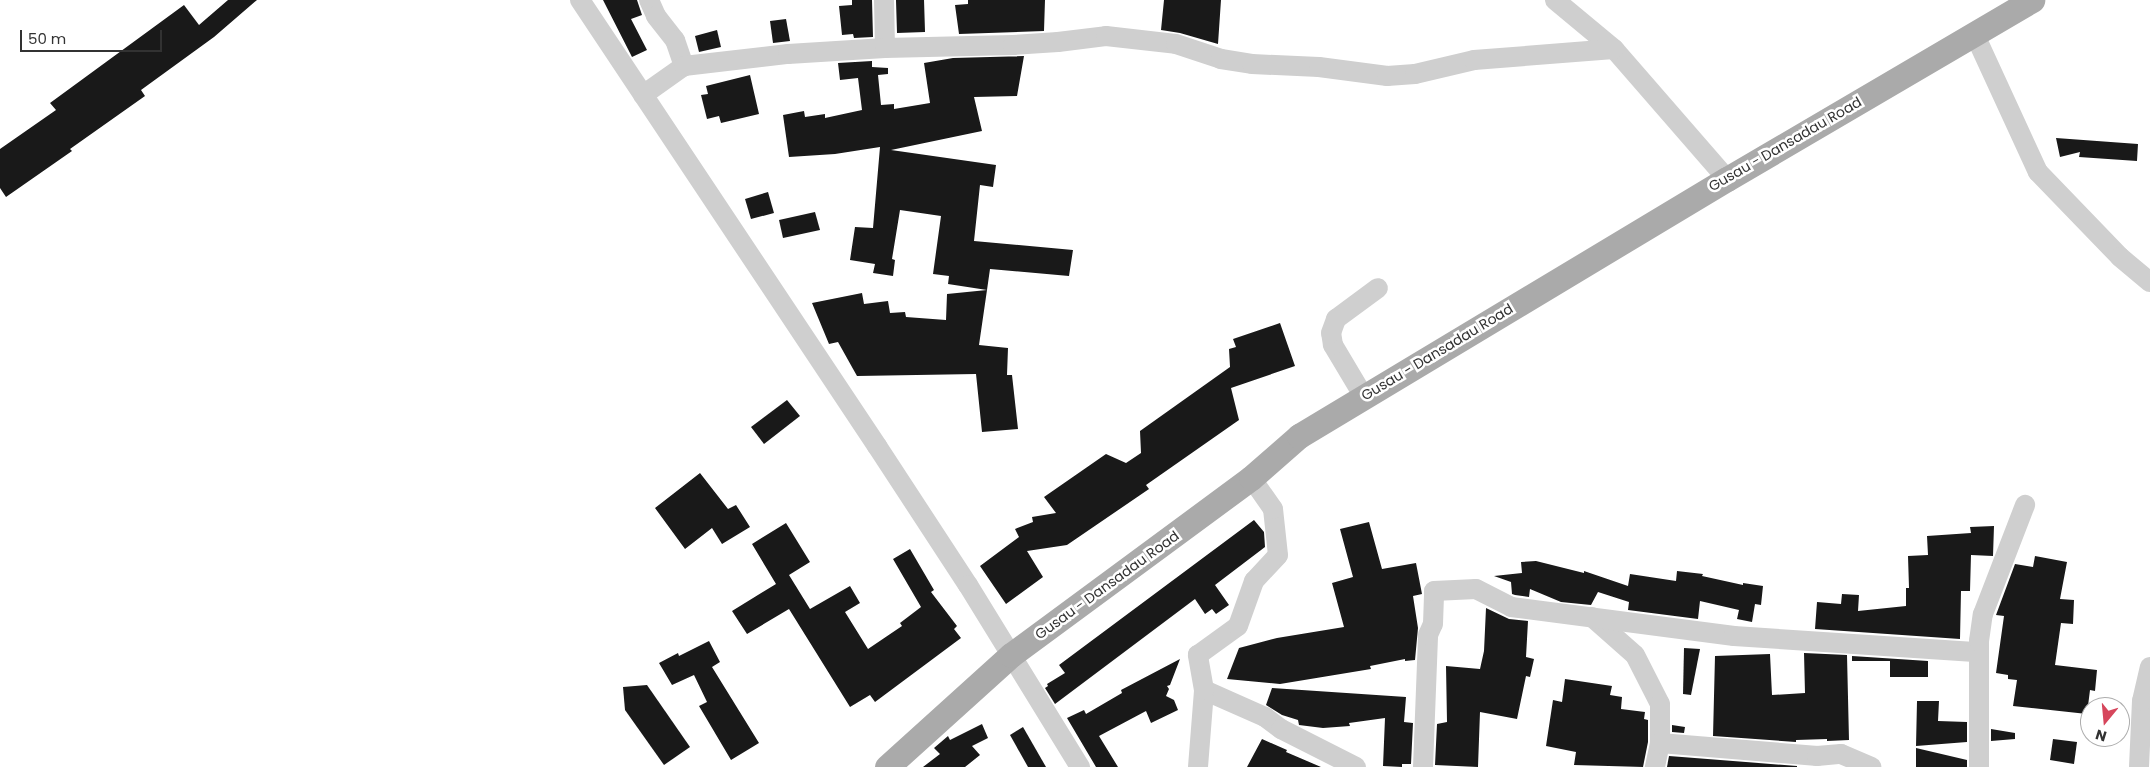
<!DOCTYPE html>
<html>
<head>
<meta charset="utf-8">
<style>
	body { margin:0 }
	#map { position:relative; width:2150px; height:767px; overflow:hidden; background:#fff; font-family:Poppins,sans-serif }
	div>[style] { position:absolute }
	.building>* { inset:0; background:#191919 }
	.minor>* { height:20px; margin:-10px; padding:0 10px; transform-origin:10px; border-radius:10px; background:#cfcfcf }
	.major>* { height:25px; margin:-12.5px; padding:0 12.5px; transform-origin:12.5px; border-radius:12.5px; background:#aaa }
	span { translate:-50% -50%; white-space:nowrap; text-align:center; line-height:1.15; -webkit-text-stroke:5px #fff; paint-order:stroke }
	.street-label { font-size:14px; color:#323232 }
	.north { position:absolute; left:2080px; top:697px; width:50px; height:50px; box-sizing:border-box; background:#fff; border:1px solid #adadad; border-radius:50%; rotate:197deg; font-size:14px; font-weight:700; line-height:20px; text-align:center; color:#323232 }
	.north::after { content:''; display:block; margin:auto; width:18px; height:22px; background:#d6465c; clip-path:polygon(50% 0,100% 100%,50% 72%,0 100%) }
	.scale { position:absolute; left:20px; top:30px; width:142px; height:22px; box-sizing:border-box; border:2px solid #323232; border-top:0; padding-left:6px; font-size:15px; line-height:18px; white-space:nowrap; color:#323232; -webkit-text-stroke:4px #fff; paint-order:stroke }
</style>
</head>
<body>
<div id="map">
	<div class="building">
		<i style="clip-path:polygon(228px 0,257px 0,214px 37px,141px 90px,145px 96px,70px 149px,72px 151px,6px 197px,0 188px,0 149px,56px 110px,50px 103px,184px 5px,199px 25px)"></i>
		<i style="clip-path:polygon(603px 0,637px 0,642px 15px,631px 19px,647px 50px,632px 57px)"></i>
		<i style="clip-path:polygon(852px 0,872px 0,873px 37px,854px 38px,853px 34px,842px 35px,839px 6px,852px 5px)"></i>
		<i style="clip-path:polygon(896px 0,924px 0,925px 32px,897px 33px)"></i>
		<i style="clip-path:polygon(968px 0,1045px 0,1044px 31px,959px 34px,955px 5px,968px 4px)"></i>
		<i style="clip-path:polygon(1164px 0,1221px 0,1218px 44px,1180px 33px,1161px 30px)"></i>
		<i style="clip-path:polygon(786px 19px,790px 41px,773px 43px,770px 21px)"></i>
		<i style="clip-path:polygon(717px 30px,721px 47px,699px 52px,695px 36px)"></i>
		<i style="clip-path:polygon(1024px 56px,1017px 96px,974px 97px,982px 131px,891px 150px,996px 165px,993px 187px,980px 185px,974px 241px,1073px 250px,1069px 276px,990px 269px,987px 290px,948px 284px,949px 276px,933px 274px,941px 216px,900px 210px,892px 259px,895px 260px,893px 276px,873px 273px,875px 264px,850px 260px,855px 227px,873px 228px,880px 147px,835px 154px,789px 157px,783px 115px,804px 111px,805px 117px,825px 114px,825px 118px,862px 110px,858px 78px,840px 80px,838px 63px,872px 61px,872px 67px,888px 68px,888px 74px,878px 75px,881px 105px,894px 104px,894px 109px,930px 103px,924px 63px,953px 58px)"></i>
		<i style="clip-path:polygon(750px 75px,759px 114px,721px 123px,719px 116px,707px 119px,701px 95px,708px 94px,706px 86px)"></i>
		<i style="clip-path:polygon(2056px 138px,2138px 144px,2137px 161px,2079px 157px,2080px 152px,2060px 157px)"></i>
		<i style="clip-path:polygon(768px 192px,774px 213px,751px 219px,745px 199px)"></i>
		<i style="clip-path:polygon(815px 212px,820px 230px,783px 238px,779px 220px)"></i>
		<i style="clip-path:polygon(987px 290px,979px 345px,1008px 348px,1007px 375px,1012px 375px,1018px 429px,982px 432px,976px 374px,857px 376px,838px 342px,829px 344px,812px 303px,862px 293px,864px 304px,888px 301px,890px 313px,905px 312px,906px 317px,946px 320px,947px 294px)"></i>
		<i style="clip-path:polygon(1280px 323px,1295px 366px,1231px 388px,1239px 420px,1146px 485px,1149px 489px,1067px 545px,1027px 551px,1043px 577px,1006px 604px,980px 566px,1019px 537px,1015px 529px,1033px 522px,1032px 517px,1056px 513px,1044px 497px,1106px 454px,1126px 463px,1141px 453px,1140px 431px,1230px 367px,1229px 349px,1236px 347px,1233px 339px)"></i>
		<i style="clip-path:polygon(787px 400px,800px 416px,764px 444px,751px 427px)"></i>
		<i style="clip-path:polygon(700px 473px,728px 509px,736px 505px,750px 527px,722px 544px,712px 528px,685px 549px,655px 508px)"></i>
		<i style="clip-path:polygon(1254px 520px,1264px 532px,1265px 547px,1215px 585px,1229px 605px,1216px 614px,1212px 609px,1205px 614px,1195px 599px,1055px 704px,1045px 688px,1048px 686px,1047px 684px,1065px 673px,1059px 665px)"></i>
		<i style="clip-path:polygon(1369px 522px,1382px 569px,1416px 563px,1422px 594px,1413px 596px,1418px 628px,1415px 660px,1405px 661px,1405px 659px,1370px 666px,1371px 669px,1280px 684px,1227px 679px,1239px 648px,1277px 638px,1344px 627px,1332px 583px,1353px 577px,1340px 529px)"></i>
		<i style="clip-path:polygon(786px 523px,810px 562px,789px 575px,810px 609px,850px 586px,860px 603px,845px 612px,868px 649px,902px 626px,900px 623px,921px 607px,893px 559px,910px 549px,934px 590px,931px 592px,957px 626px,954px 629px,961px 638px,875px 702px,870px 695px,850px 707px,789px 609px,747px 634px,732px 611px,776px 584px,752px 544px)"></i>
		<i style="clip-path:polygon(1994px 526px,1993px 556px,1971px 555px,1970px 591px,1961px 591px,1960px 639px,1815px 629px,1817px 602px,1841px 604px,1842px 594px,1859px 595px,1858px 611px,1906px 606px,1906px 588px,1909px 588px,1908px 556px,1928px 555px,1927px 536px,1971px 533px,1970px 527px)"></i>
		<i style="clip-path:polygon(2035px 556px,2067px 562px,2060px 599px,2074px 600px,2073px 624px,2061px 623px,2055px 665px,2097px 670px,2095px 691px,2090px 690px,2087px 714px,2013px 706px,2017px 680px,2008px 679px,2008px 675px,1996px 673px,2004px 616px,1996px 615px,2015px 564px,2033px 567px)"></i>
		<i style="clip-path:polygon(1536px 561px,1584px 573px,1584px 571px,1628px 586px,1630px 574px,1676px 581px,1677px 571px,1703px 574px,1702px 576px,1743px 585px,1743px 583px,1763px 586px,1761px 605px,1755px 604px,1752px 622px,1737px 619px,1739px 610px,1700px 601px,1698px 619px,1628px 610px,1629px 602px,1598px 592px,1591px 605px,1561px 602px,1530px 589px,1529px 597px,1515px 595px,1512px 594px,1511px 582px,1494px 576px,1522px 573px,1521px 562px)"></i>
		<i style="clip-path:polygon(1486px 608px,1509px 619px,1528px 621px,1526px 657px,1534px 659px,1530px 677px,1526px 676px,1517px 719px,1480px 712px,1478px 767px,1435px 765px,1437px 724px,1447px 722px,1446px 666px,1480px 669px,1484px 651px)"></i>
		<i style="clip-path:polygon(709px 641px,720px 662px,712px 667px,759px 743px,731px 760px,699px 706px,707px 702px,694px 675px,672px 685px,659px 663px,678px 653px,679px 656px)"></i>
		<i style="clip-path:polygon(1684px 648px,1700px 649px,1691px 695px,1683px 694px)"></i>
		<i style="clip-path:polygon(1804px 653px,1847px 655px,1849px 740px,1827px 741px,1827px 739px,1796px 740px,1796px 742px,1713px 736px,1715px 656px,1770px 654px,1772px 695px,1805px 693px)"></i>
		<i style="clip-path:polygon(1852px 656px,1928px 661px,1928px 677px,1890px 677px,1890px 661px,1852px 661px)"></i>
		<i style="clip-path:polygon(1180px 659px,1170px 685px,1167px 686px,1169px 689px,1166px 696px,1174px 700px,1178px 710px,1151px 723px,1146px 711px,1099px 736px,1118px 767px,1096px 767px,1067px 718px,1084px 710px,1086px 714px,1122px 693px,1121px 690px)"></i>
		<i style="clip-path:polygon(1565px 679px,1612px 686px,1610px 695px,1622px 697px,1621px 709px,1645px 712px,1644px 719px,1648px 720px,1648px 742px,1643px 767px,1574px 765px,1576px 752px,1546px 746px,1553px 700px,1562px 702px)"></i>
		<i style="clip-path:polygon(647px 685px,690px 747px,664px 765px,625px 710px,623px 687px)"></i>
		<i style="clip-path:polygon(1272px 688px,1406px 697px,1404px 722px,1413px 723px,1411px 764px,1402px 764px,1402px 767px,1383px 766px,1385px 718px,1349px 723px,1350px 726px,1323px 728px,1299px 725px,1298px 720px,1282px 715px,1266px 705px)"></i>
		<i style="clip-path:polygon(1917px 701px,1939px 701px,1938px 721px,1967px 722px,1967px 742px,1916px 746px)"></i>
		<i style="clip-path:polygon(982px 724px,988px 738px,972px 746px,980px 755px,965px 767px,923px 767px,940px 754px,934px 748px,948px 736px,950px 740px)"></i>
		<i style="clip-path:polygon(1672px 725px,1685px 727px,1684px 733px,1672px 732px)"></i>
		<i style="clip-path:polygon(1023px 727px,1046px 767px,1028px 767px,1010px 735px)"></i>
		<i style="clip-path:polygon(1991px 729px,2015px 733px,2015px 739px,1991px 741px)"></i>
		<i style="clip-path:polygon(1262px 739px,1287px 750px,1286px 752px,1321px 767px,1247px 767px)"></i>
		<i style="clip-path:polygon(2053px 739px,2077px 742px,2074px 764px,2050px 760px)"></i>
		<i style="clip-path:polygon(1916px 748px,1967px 760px,1967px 767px,1916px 767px)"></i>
		<i style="clip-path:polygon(1669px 756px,1797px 766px,1797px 767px,1667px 767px)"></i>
	</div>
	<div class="minor">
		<i style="left:580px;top:0;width:536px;rotate:56.34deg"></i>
		<i style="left:877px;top:446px;width:166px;rotate:56.8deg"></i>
		<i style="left:968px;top:585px;width:214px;rotate:58.4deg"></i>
		<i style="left:649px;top:0;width:17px;rotate:66deg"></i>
		<i style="left:656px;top:16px;width:31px;rotate:52deg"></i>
		<i style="left:675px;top:40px;width:28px;rotate:71deg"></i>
		<i style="left:884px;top:0;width:48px;rotate:88.8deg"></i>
		<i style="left:1555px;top:0;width:77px;rotate:39.7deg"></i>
		<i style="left:1614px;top:49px;width:172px;rotate:49deg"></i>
		<i style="left:1974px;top:33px;width:153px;rotate:65.3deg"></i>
		<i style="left:2038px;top:172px;width:118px;rotate:46deg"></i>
		<i style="left:2120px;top:257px;width:39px;rotate:40deg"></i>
		<i style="left:643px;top:95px;width:50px;rotate:-35.3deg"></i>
		<i style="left:684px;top:66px;width:105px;rotate:-6.6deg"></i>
		<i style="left:788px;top:54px;width:97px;rotate:-3.5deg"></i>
		<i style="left:885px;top:48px;width:128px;rotate:-1.3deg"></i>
		<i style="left:1013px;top:45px;width:45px;rotate:-3.8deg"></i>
		<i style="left:1058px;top:42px;width:48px;rotate:-7.1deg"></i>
		<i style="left:1106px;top:36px;width:70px;rotate:6.5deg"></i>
		<i style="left:1176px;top:44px;width:47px;rotate:18.4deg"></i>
		<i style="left:1221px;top:59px;width:31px;rotate:9deg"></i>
		<i style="left:1252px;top:64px;width:67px;rotate:2.6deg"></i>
		<i style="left:1319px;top:67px;width:69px;rotate:7.5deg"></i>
		<i style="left:1387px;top:76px;width:28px;rotate:-4deg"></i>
		<i style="left:1415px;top:74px;width:61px;rotate:-13.3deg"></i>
		<i style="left:1474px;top:60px;width:140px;rotate:-4.5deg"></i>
		<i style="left:1364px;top:397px;width:61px;rotate:-120.8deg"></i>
		<i style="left:1333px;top:345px;width:12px;rotate:-99deg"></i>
		<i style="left:1331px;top:333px;width:15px;rotate:-70deg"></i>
		<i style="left:1336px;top:319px;width:52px;rotate:-36.4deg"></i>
		<i style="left:1592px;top:617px;width:57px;rotate:41.5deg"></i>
		<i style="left:1635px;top:655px;width:55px;rotate:63deg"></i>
		<i style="left:1660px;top:704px;width:39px;rotate:90deg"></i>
		<i style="left:1660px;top:743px;width:25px;rotate:102deg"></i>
		<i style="left:1204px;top:690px;width:67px;rotate:23.9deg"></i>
		<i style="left:1265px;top:717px;width:20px;rotate:37deg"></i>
		<i style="left:1281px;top:729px;width:84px;rotate:26.9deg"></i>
		<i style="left:1660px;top:743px;width:158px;rotate:4.7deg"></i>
		<i style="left:1817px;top:756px;width:24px;rotate:-5deg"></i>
		<i style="left:1841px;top:754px;width:33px;rotate:23deg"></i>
		<i style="left:1198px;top:767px;width:77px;rotate:-85.5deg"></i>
		<i style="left:1204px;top:690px;width:36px;rotate:-100deg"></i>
		<i style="left:1198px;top:655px;width:49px;rotate:-35.9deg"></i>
		<i style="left:1238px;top:626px;width:48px;rotate:-70.4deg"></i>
		<i style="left:1254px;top:581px;width:35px;rotate:-47deg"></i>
		<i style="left:1278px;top:555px;width:46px;rotate:-96.2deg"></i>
		<i style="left:1273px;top:509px;width:38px;rotate:-125deg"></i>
		<i style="left:1423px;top:767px;width:132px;rotate:-87.8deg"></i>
		<i style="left:1428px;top:635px;width:12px;rotate:-66deg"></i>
		<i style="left:1433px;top:624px;width:33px;rotate:-88deg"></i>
		<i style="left:1434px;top:591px;width:42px;rotate:-2.7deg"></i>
		<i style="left:1476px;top:589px;width:39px;rotate:27deg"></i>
		<i style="left:1511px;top:607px;width:225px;rotate:7.4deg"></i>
		<i style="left:1734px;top:636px;width:245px;rotate:3.8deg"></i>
		<i style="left:1979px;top:767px;width:126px;rotate:-90deg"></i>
		<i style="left:1979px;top:641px;width:27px;rotate:-82deg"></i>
		<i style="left:1983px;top:614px;width:117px;rotate:-68.9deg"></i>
		<i style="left:2139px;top:767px;width:66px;rotate:-87.4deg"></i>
		<i style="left:2142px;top:701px;width:35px;rotate:-77deg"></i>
	</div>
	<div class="major">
		<i style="left:887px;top:767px;width:167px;rotate:-42.1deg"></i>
		<i style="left:1011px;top:655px;width:298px;rotate:-36.4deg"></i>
		<i style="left:1251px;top:478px;width:64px;rotate:-41.2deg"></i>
		<i style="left:1299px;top:436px;width:499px;rotate:-31deg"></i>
		<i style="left:1727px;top:179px;width:354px;rotate:-30.4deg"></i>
	</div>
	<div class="street-label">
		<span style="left:1785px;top:144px;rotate:-30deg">Gusau - Dansadau Road</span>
		<span style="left:1437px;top:352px;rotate:-31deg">Gusau - Dansadau Road</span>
		<span style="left:1107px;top:585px;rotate:-36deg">Gusau - Dansadau Road</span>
	</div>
	<div class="north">N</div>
	<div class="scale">50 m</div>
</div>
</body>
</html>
